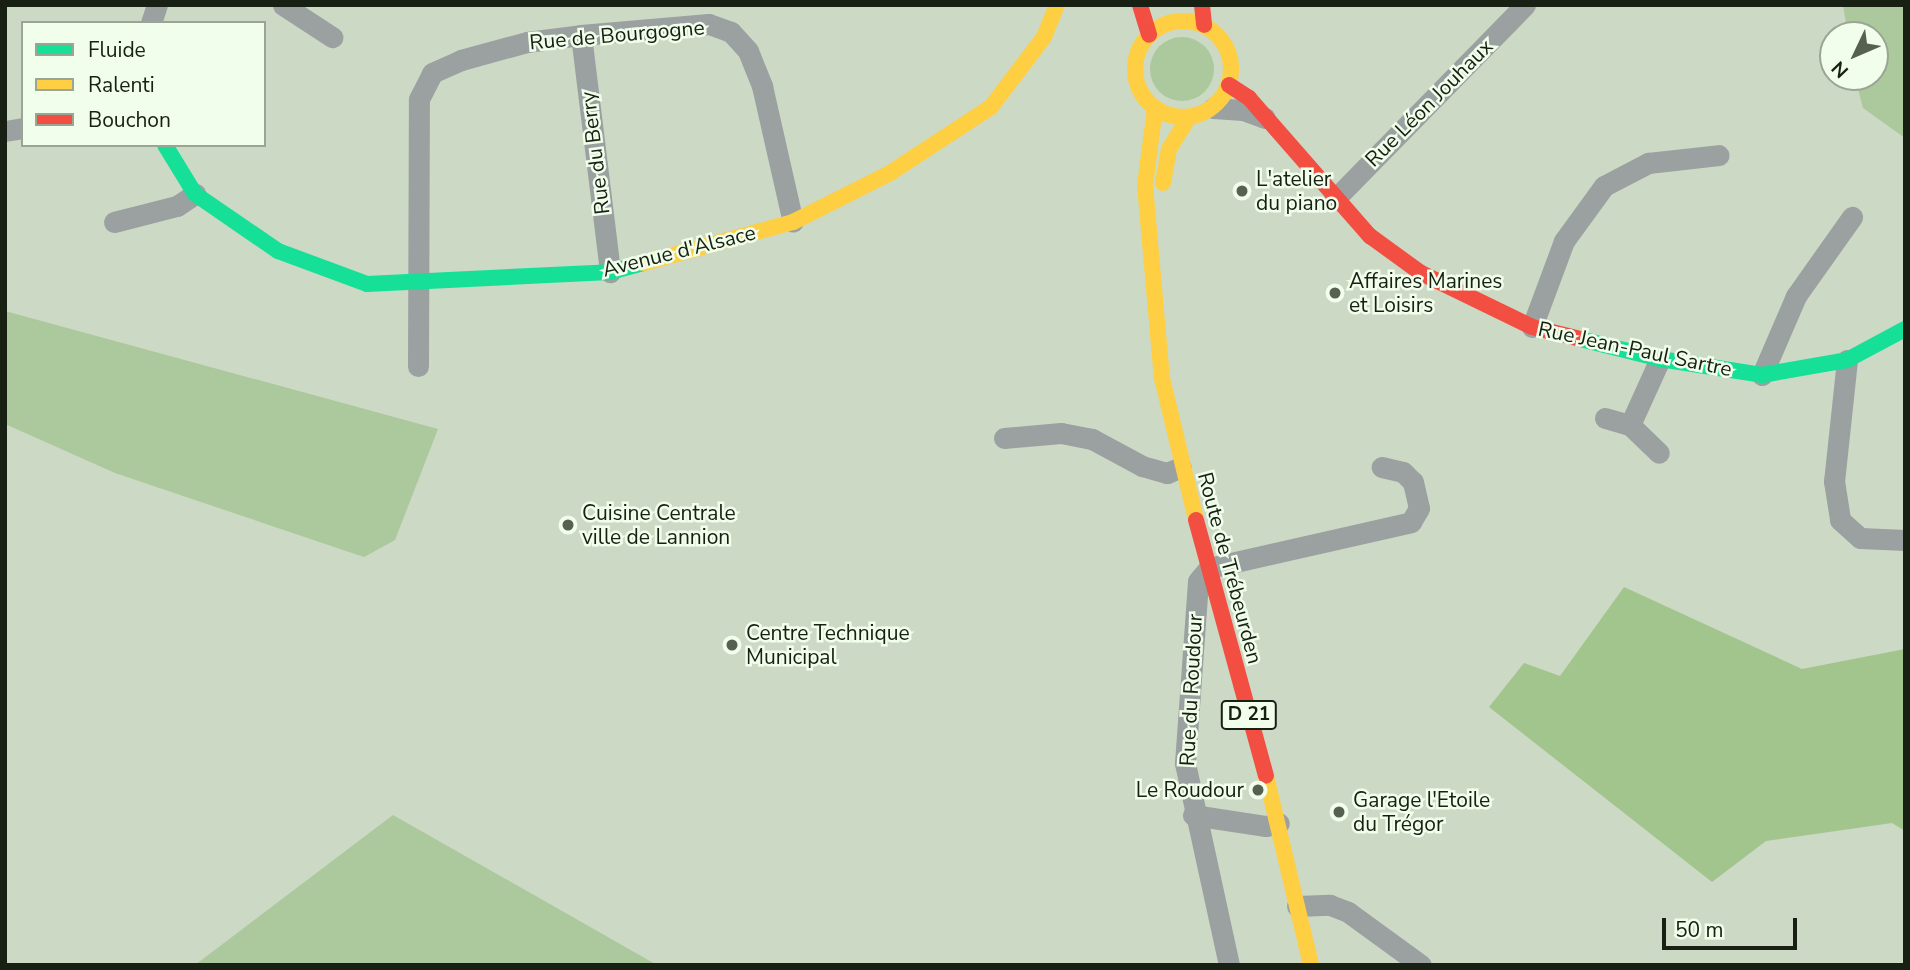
<!DOCTYPE html>
<html>
<head>
<meta charset="utf-8">
<style>
	body { margin:0 }
	#map { position:relative; width:1910px; height:970px; overflow:hidden; background:#ccd9c4; font-family:"Nunito Sans",sans-serif }
	div>[style] { position:absolute }
	.green>* { inset:0; background:#acc89d }
	.round { border-radius:50% }
	.forest>* { inset:0; background:#a2c58e }
	.street>* { height:21px; margin:-10.5px; padding:0 10.5px; transform-origin:10.5px; border-radius:10.5px; background:#9ba0a1 }
	.fast>* { height:16px; margin:-8px; padding:0 8px; transform-origin:8px; border-radius:8px; background:#16e098 }
	.slow>* { height:16px; margin:-8px; padding:0 8px; transform-origin:8px; border-radius:8px; background:#ffcf43 }
	.slow>.ring { margin:-8px; padding:0; box-sizing:content-box; background:none; border:16px solid #ffcf43; border-radius:50% }
	.jam>* { height:16px; margin:-8px; padding:0 8px; transform-origin:8px; border-radius:8px; background:#f24e42 }
	.dots>* { width:19px; height:19px; translate:-50% -50%; box-sizing:border-box; border:4px solid #f1feeb; border-radius:50% }
	span { translate:-50% -50%; white-space:nowrap; text-align:center; line-height:1.15; -webkit-text-stroke:5px #f1feeb; paint-order:stroke }
	.shield-label span { padding:2px 5px; background:#f1feeb; border:2px solid; border-radius:5px; -webkit-text-stroke-width:0 }
	.shield-label { font-size:19px; color:#172012; font-weight:700 }
	.street-label { font-size:21px; color:#172012 }
	.poi-label { font-size:21px; color:#172012 }
	.left { translate:0 -50%; text-align:left }
	.right { translate:-100% -50%; text-align:right }
	.frame { position:absolute; inset:0; border:7px solid #172012; pointer-events:none }
	.legend { position:absolute; left:21px; top:21px; width:245px; height:126px; box-sizing:border-box; background:#f1feeb; border:2px solid #9aa594; margin:0; padding:9px 12px; list-style:none; font-size:21px; color:#172012 }
	.legend li { display:flex; align-items:center; gap:14px; height:35px }
	.legend b { width:35px; border:2px solid #9aa594 }
	.north { position:absolute; left:1819px; top:21px; width:70px; height:70px; box-sizing:border-box; background:#f1feeb; border:2px solid #9aa594; border-radius:50%; rotate:226deg; font-size:19px; font-weight:700; line-height:28px; text-align:center; color:#172012 }
	.north::after { content:''; display:block; margin:auto; width:24px; height:32px; background:#566150; clip-path:polygon(50% 0,100% 100%,50% 72%,0 100%) }
	.scale { position:absolute; left:1662px; top:918px; width:135px; height:32px; box-sizing:border-box; border:4px solid #172012; border-top:0; padding-left:9px; font-size:21px; line-height:24px; white-space:nowrap; color:#172012; -webkit-text-stroke:5px #f1feeb; paint-order:stroke }
</style>
</head>
<body>
<div id="map">
	<div class="green">
		<i style="clip-path:polygon(1843px 5px,1905px 5px,1905px 138px,1863px 108px,1855px 77px,1875px 77px,1875px 35px,1848px 35px)"></i>
		<i class="round" style="left:1150px;top:37px;width:64px;height:64px"></i>
		<i style="clip-path:polygon(5px 311px,438px 429px,395px 540px,364px 557px,115px 473px,5px 424px)"></i>
		<i style="clip-path:polygon(393px 815px,657px 965px,195px 965px)"></i>
	</div>
	<div class="forest">
		<i style="clip-path:polygon(1624px 587px,1802px 669px,1905px 649px,1905px 831px,1892px 823px,1766px 841px,1712px 882px,1489px 707px,1524px 663px,1560px 676px)"></i>
	</div>
	<div class="street">
		<i style="left:283px;top:5px;width:59px;rotate:33.1deg"></i>
		<i style="left:151px;top:23px;width:19px;rotate:-72deg"></i>
		<i style="left:581px;top:35px;width:239px;rotate:83deg"></i>
		<i style="left:1213px;top:108px;width:30px;rotate:4deg"></i>
		<i style="left:1243px;top:110px;width:23px;rotate:20deg"></i>
		<i style="left:5px;top:131px;width:18px;rotate:-9deg"></i>
		<i style="left:1334px;top:200px;width:273px;rotate:-45.6deg"></i>
		<i style="left:114px;top:222px;width:65px;rotate:-14.3deg"></i>
		<i style="left:177px;top:206px;width:22px;rotate:-34deg"></i>
		<i style="left:1532px;top:327px;width:92px;rotate:-69.6deg"></i>
		<i style="left:1564px;top:241px;width:68px;rotate:-54deg"></i>
		<i style="left:1604px;top:186px;width:50px;rotate:-27.6deg"></i>
		<i style="left:1648px;top:163px;width:71px;rotate:-6.4deg"></i>
		<i style="left:1847px;top:360px;width:122px;rotate:96.1deg"></i>
		<i style="left:1834px;top:481px;width:39px;rotate:81deg"></i>
		<i style="left:1840px;top:520px;width:27px;rotate:42deg"></i>
		<i style="left:1860px;top:538px;width:45px;rotate:2.5deg"></i>
		<i style="left:418px;top:366px;width:267px;rotate:-89.8deg"></i>
		<i style="left:419px;top:99px;width:29px;rotate:-63deg"></i>
		<i style="left:432px;top:73px;width:32px;rotate:-24deg"></i>
		<i style="left:461px;top:60px;width:68px;rotate:-15.3deg"></i>
		<i style="left:527px;top:42px;width:54px;rotate:-7.4deg"></i>
		<i style="left:581px;top:35px;width:128px;rotate:-4.9deg"></i>
		<i style="left:709px;top:24px;width:23px;rotate:20deg"></i>
		<i style="left:731px;top:32px;width:25px;rotate:48deg"></i>
		<i style="left:748px;top:51px;width:38px;rotate:68deg"></i>
		<i style="left:762px;top:86px;width:139px;rotate:77.2deg"></i>
		<i style="left:1762px;top:375px;width:86px;rotate:-66.7deg"></i>
		<i style="left:1796px;top:296px;width:97px;rotate:-54.7deg"></i>
		<i style="left:1605px;top:418px;width:26px;rotate:16deg"></i>
		<i style="left:1630px;top:425px;width:72px;rotate:-65.6deg"></i>
		<i style="left:1630px;top:425px;width:40px;rotate:44deg"></i>
		<i style="left:1004px;top:438px;width:57px;rotate:-5deg"></i>
		<i style="left:1061px;top:433px;width:32px;rotate:11deg"></i>
		<i style="left:1092px;top:439px;width:57px;rotate:28.4deg"></i>
		<i style="left:1142px;top:466px;width:26px;rotate:16deg"></i>
		<i style="left:1167px;top:473px;width:15px;rotate:-23deg"></i>
		<i style="left:1193px;top:815px;width:74px;rotate:8.6deg"></i>
		<i style="left:1266px;top:826px;width:13px;rotate:-13deg"></i>
		<i style="left:1297px;top:906px;width:33px;rotate:-2deg"></i>
		<i style="left:1330px;top:905px;width:19px;rotate:21deg"></i>
		<i style="left:1348px;top:912px;width:90px;rotate:36deg"></i>
		<i style="left:1229px;top:965px;width:207px;rotate:-102.3deg"></i>
		<i style="left:1185px;top:763px;width:182px;rotate:-85.9deg"></i>
		<i style="left:1198px;top:581px;width:17px;rotate:-50deg"></i>
		<i style="left:1209px;top:568px;width:207px;rotate:-12.8deg"></i>
		<i style="left:1411px;top:522px;width:16px;rotate:-60deg"></i>
		<i style="left:1419px;top:508px;width:27px;rotate:-103deg"></i>
		<i style="left:1413px;top:482px;width:14px;rotate:-135deg"></i>
		<i style="left:1403px;top:472px;width:22px;rotate:-167deg"></i>
	</div>
	<div class="fast">
		<i style="left:165px;top:145px;width:57px;rotate:58.5deg"></i>
		<i style="left:195px;top:194px;width:101px;rotate:34.5deg"></i>
		<i style="left:278px;top:251px;width:95px;rotate:20.3deg"></i>
		<i style="left:367px;top:284px;width:243px;rotate:-2.8deg"></i>
		<i style="left:610px;top:272px;width:35px;rotate:-15deg"></i>
		<i style="left:1580px;top:339px;width:82px;rotate:14deg"></i>
		<i style="left:1660px;top:359px;width:103px;rotate:8.9deg"></i>
		<i style="left:1762px;top:375px;width:86px;rotate:-10deg"></i>
		<i style="left:1847px;top:360px;width:66px;rotate:-28.1deg"></i>
	</div>
	<div class="slow">
		<i class="ring" style="left:1135px;top:21px;width:80px;height:80px"></i>
		<i style="left:1155px;top:108px;width:78px;rotate:97.4deg"></i>
		<i style="left:1145px;top:185px;width:194px;rotate:85deg"></i>
		<i style="left:1162px;top:378px;width:146px;rotate:76.5deg"></i>
		<i style="left:1163px;top:183px;width:35px;rotate:-80deg"></i>
		<i style="left:1169px;top:149px;width:36px;rotate:-58deg"></i>
		<i style="left:644px;top:263px;width:155px;rotate:-15.4deg"></i>
		<i style="left:793px;top:222px;width:109px;rotate:-26.8deg"></i>
		<i style="left:890px;top:173px;width:121px;rotate:-33.2deg"></i>
		<i style="left:991px;top:107px;width:88px;rotate:-52.9deg"></i>
		<i style="left:1044px;top:37px;width:35px;rotate:-68deg"></i>
		<i style="left:1266px;top:776px;width:194px;rotate:76.6deg"></i>
	</div>
	<div class="jam">
		<i style="left:1140px;top:5px;width:31px;rotate:73deg"></i>
		<i style="left:1202px;top:5px;width:20px;rotate:84deg"></i>
		<i style="left:1229px;top:85px;width:24px;rotate:33deg"></i>
		<i style="left:1249px;top:98px;width:184px;rotate:48.8deg"></i>
		<i style="left:1370px;top:236px;width:63px;rotate:36deg"></i>
		<i style="left:1421px;top:273px;width:123px;rotate:25.9deg"></i>
		<i style="left:1532px;top:327px;width:49px;rotate:14deg"></i>
		<i style="left:1196px;top:520px;width:265px;rotate:74.7deg"></i>
	</div>
	<div class="dots">
		<i style="left:1242px;top:191px;background:#566150"></i>
		<i style="left:1335px;top:293px;background:#566150"></i>
		<i style="left:568px;top:525px;background:#566150"></i>
		<i style="left:732px;top:645px;background:#566150"></i>
		<i style="left:1258px;top:790px;background:#566150"></i>
		<i style="left:1339px;top:812px;background:#566150"></i>
	</div>
	<div class="shield-label">
		<span style="left:1249px;top:715px">D 21</span>
	</div>
	<div class="street-label">
		<span style="left:617px;top:35px;rotate:-5deg">Rue de Bourgogne</span>
		<span style="left:1429px;top:103px;rotate:-45deg">Rue Léon Jouhaux</span>
		<span style="left:595px;top:153px;rotate:-97deg">Rue du Berry</span>
		<span style="left:679px;top:251px;rotate:-14deg">Avenue d'Alsace</span>
		<span style="left:1635px;top:349px;rotate:12deg">Rue Jean-Paul Sartre</span>
		<span style="left:1230px;top:568px;rotate:75deg">Route de Trébeurden</span>
		<span style="left:1191px;top:690px;rotate:-87deg">Rue du Roudour</span>
	</div>
	<div class="poi-label">
		<span class="left" style="left:1256px;top:191px">L'atelier<br>du piano</span>
		<span class="left" style="left:1349px;top:293px">Affaires Marines<br>et Loisirs</span>
		<span class="left" style="left:582px;top:525px">Cuisine Centrale<br>ville de Lannion</span>
		<span class="left" style="left:746px;top:645px">Centre Technique<br>Municipal</span>
		<span class="right" style="left:1244px;top:790px">Le Roudour</span>
		<span class="left" style="left:1353px;top:812px">Garage l'Etoile<br>du Trégor</span>
	</div>
	<div class="frame"></div>
	<ul class="legend">
	<li><b style="height:9px;background:#16e098"></b>Fluide</li>
	<li><b style="height:9px;background:#ffcf43"></b>Ralenti</li>
	<li><b style="height:9px;background:#f24e42"></b>Bouchon</li>
	</ul>
	<div class="north">N</div>
	<div class="scale">50 m</div>
</div>
</body>
</html>
